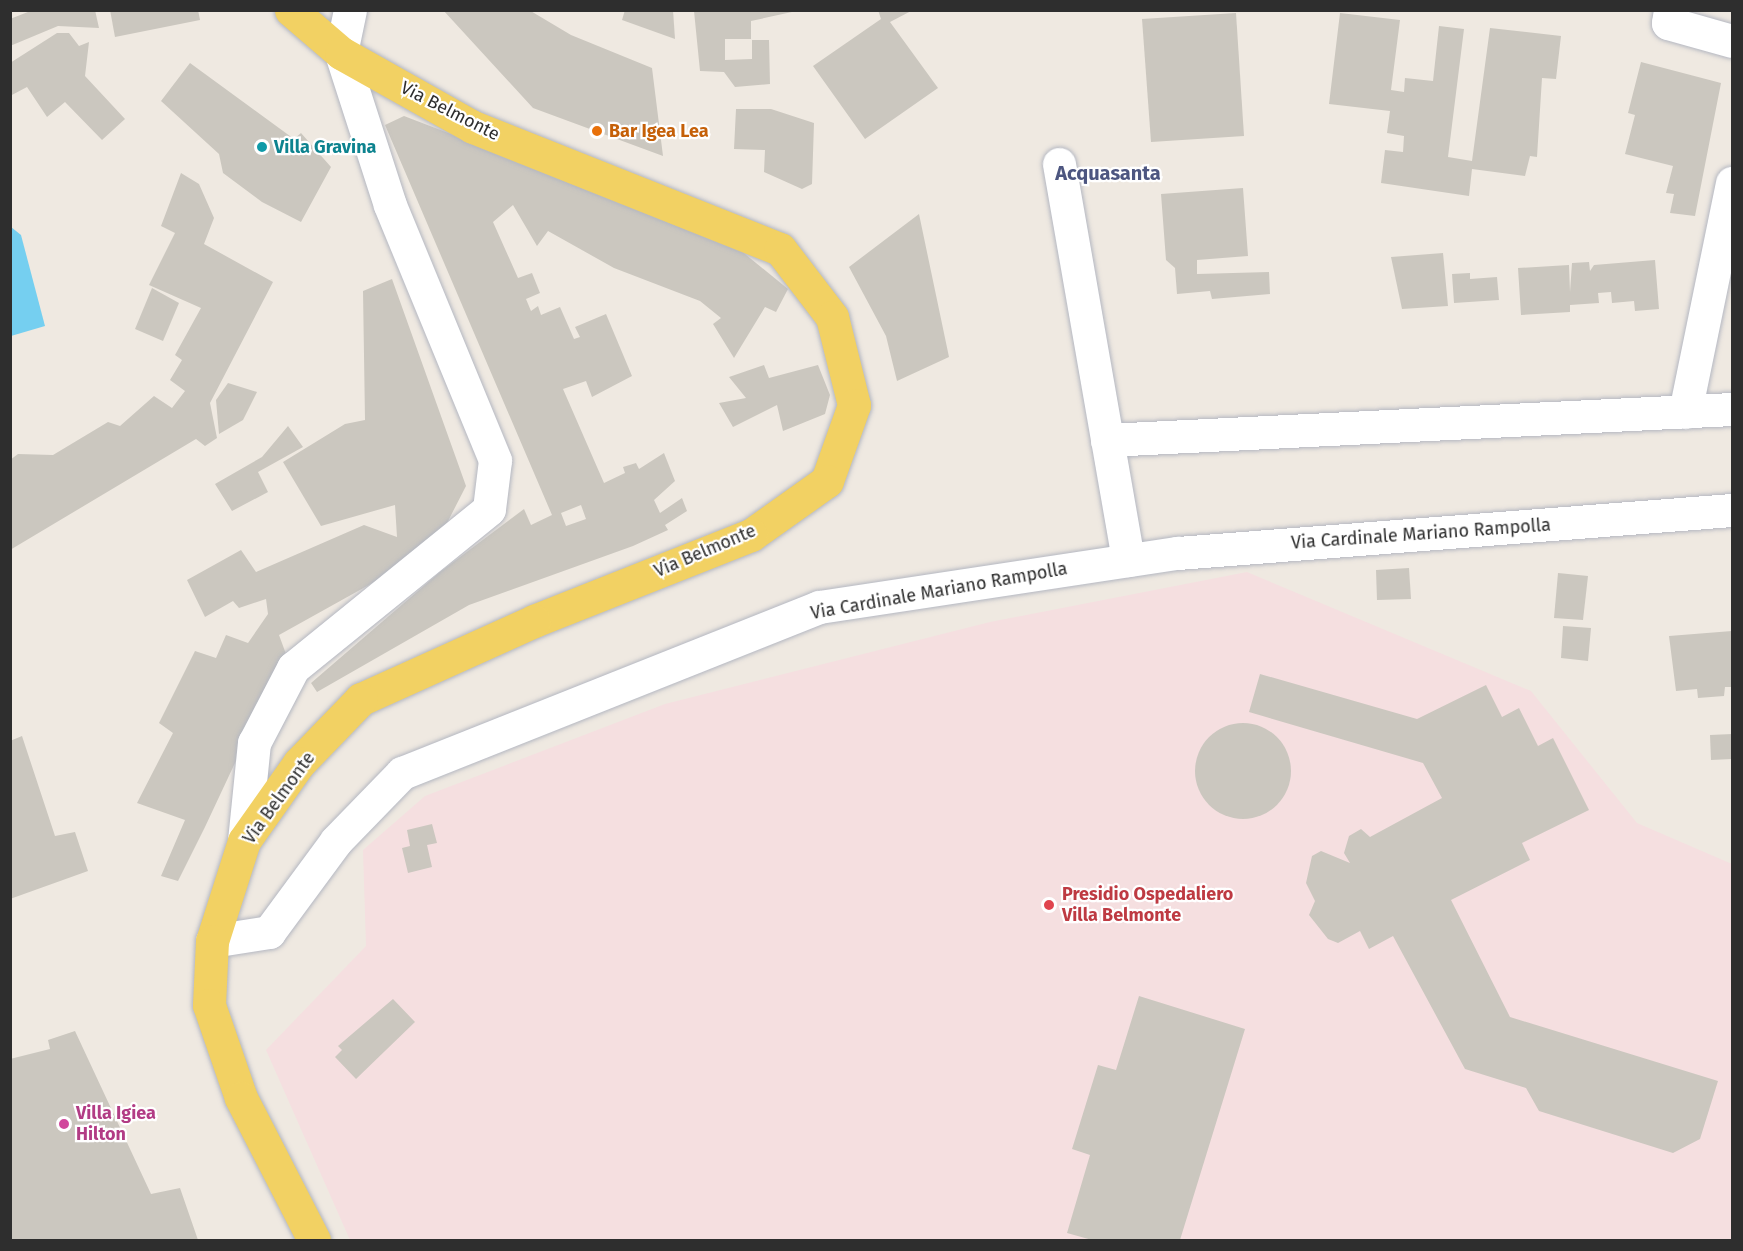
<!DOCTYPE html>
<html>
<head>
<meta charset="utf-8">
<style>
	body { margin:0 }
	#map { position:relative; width:1743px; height:1251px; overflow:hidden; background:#efe9e1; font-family:"Fira Sans",sans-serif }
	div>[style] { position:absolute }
	.medical>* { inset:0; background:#f5dfe0 }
	.water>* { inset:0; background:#75cff0 }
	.building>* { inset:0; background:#cbc7bf }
	.round { border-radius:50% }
	.roads { filter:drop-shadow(0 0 2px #b4b7c1) drop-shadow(0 0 2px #b4b7c1) }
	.minor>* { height:33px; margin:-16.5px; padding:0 16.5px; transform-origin:16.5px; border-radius:16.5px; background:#fff }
	.major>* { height:33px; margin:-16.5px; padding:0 16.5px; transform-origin:16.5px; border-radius:16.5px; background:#f2d163 }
	.dots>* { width:16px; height:16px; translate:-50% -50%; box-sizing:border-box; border:3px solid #fff; border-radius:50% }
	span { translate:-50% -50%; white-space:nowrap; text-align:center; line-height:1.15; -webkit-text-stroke:4.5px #fff; paint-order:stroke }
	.street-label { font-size:18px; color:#2e2e2e }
	.food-label { font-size:18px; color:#c56008; font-weight:700 }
	.left { translate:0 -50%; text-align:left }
	.culture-label { font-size:18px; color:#0d838f; font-weight:700 }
	.health-label { font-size:18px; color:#be3a42; font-weight:700 }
	.hotel-label { font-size:18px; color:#b23c85; font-weight:700 }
	.neighbourhood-label { font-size:20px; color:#4d5680; font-weight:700 }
	.frame { position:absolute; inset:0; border:12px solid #2e2e2e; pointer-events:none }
</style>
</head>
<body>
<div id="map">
	<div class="medical">
		<i style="clip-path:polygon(1247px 572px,1531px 691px,1637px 823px,1732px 864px,1732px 1240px,350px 1240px,266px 1050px,366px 946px,363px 850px,425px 796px,665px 704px,990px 622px)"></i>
	</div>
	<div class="water">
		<i style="clip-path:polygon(11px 227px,21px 235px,45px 326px,11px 336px)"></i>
	</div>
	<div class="building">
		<i style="clip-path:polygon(33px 10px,95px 10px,99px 28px,58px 26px,10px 46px,10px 19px)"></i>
		<i style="clip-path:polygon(110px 10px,198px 10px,200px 20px,115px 37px)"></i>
		<i style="clip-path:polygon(443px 10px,529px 10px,571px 35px,652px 68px,663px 156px,533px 108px)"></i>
		<i style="clip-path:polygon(625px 10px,673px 10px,675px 39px,622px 20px)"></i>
		<i style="clip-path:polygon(801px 10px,751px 21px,751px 39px,725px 39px,725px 60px,752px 59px,752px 40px,769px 40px,770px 84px,735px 87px,724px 72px,700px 71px,694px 11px)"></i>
		<i style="clip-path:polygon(878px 10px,913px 10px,890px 22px,938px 88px,865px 139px,813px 66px,881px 19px)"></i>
		<i style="clip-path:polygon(1236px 13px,1244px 136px,1151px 142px,1142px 19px)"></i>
		<i style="clip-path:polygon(1340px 13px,1400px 20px,1391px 90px,1404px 92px,1405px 78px,1433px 81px,1439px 26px,1464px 29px,1448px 157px,1472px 161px,1490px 28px,1561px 36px,1556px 79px,1542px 78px,1537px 157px,1530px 156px,1525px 176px,1472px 169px,1469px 196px,1381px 183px,1385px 150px,1403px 152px,1404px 136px,1387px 133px,1390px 111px,1329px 104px)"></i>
		<i style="clip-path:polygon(57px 33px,69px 33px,79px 46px,89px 42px,85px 76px,125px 119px,102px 140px,65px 102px,47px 117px,27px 87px,10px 96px,10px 63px)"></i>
		<i style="clip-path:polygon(1641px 62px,1721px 83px,1695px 216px,1670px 213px,1674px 194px,1666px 193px,1673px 166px,1625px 154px,1635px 115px,1628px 113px)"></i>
		<i style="clip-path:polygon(190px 63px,294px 139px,301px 133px,331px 167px,301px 222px,262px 202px,223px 173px,219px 154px,161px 101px)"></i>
		<i style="clip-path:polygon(736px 109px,771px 109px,814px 123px,812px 184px,802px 189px,764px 172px,765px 150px,734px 149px)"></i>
		<i style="clip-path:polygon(evenodd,404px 116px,729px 241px,788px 289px,776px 312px,765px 307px,734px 358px,713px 324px,721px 318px,700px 301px,614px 268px,548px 231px,537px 246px,513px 205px,493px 222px,518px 278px,532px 273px,540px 293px,526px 299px,531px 311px,538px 306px,541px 315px,560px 307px,574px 339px,580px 337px,575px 327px,606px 314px,632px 376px,592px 397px,586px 381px,563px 389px,604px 483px,625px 473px,623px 467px,636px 463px,639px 469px,664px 453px,675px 481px,654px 500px,660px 513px,682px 498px,687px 511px,665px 525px,668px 530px,633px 546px,469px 605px,317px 692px,311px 683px,440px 572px,524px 509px,531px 525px,552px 515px,385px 125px,404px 116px,581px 505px,586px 519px,566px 526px,561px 513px,581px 505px)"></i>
		<i style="clip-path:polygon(181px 173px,199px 184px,214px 218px,204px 244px,273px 282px,210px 403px,217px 438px,205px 446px,196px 439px,10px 550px,10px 460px,18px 454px,53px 455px,108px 422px,120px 426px,154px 396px,172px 408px,185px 391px,170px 380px,182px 360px,175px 355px,201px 308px,149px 285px,175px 233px,161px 226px)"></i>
		<i style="clip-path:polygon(1243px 188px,1248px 256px,1197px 260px,1197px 274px,1269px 272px,1270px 294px,1212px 299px,1210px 291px,1177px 294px,1175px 268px,1166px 260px,1161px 194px)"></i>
		<i style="clip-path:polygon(919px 214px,949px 357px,897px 381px,886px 336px,849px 267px)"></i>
		<i style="clip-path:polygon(1443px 253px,1448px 306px,1402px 309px,1391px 257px)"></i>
		<i style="clip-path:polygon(1655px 260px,1659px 309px,1635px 311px,1634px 301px,1612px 303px,1611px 292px,1598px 293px,1599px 303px,1570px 305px,1570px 312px,1521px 315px,1518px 268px,1569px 265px,1570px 292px,1572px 263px,1589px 262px,1590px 271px,1594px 265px)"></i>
		<i style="clip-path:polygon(1470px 273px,1470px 279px,1497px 277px,1499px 300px,1454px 303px,1452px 274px)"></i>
		<i style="clip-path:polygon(392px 279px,466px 486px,446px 525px,403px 566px,279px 635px,286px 654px,205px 827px,178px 881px,161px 876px,185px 820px,137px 803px,173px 733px,159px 723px,195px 651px,216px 658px,226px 635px,248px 643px,268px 614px,266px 599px,239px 608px,233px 601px,205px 617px,187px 580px,241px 550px,256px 572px,364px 525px,397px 537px,395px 505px,321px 526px,283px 462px,345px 424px,365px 420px,363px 291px)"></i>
		<i style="clip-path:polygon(152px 288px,179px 303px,163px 341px,135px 329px)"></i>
		<i style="clip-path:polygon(764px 365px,769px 378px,818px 365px,830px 395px,825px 414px,783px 431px,777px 405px,733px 427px,719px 403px,746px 398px,729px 377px)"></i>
		<i style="clip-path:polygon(228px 383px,257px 392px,243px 420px,219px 434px,216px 400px)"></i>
		<i style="clip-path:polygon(288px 426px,303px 447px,258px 472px,268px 492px,232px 511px,215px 484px,262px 457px)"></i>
		<i style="clip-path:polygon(1409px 568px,1411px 599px,1377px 600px,1376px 570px)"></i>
		<i style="clip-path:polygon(1558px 573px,1588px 576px,1583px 620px,1554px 618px)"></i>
		<i style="clip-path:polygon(1563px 626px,1591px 628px,1588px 661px,1561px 658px)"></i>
		<i style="clip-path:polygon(1732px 631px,1732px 687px,1725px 687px,1724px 696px,1698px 698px,1697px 689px,1676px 691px,1669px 636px)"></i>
		<i style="clip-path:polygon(1260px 674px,1417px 719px,1486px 685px,1502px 717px,1519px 708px,1538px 746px,1553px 738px,1589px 810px,1522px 843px,1530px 860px,1451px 900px,1510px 1017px,1718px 1081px,1700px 1139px,1673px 1153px,1539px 1111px,1526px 1088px,1465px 1069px,1393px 936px,1369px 949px,1360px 931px,1338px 943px,1328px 939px,1309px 915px,1315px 901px,1306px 883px,1312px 856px,1321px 851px,1350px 863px,1344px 853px,1349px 836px,1361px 829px,1370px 837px,1442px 798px,1423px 763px,1249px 712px)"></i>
		<i class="round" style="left:1195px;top:723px;width:96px;height:96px"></i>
		<i style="clip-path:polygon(1732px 734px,1732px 759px,1711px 760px,1710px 735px)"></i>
		<i style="clip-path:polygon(22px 736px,55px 836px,75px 832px,88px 871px,10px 899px,10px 741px)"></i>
		<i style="clip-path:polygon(432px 824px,437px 843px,427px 845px,432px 867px,408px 873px,402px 848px,410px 846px,407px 830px)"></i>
		<i style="clip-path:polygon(1139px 996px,1245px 1029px,1180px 1240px,1092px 1240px,1067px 1233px,1090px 1155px,1072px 1149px,1098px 1065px,1116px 1070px)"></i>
		<i style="clip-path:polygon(393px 999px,415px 1022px,356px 1079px,335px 1057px,342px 1050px,338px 1046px)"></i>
		<i style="clip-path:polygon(75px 1031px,151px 1194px,180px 1188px,198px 1240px,10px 1240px,10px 1059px,50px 1049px,48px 1040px)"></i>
	</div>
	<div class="roads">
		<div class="minor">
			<i style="left:1670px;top:10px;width:13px;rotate:99deg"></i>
			<i style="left:1668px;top:23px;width:66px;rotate:15.7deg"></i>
			<i style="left:1059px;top:164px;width:402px;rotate:80.1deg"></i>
			<i style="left:1685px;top:412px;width:234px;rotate:-78.4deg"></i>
			<i style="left:1107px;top:440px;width:626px;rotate:-2.84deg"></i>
			<i style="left:244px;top:841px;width:99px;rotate:-84.2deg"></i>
			<i style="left:254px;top:743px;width:85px;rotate:-62.5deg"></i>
			<i style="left:293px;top:668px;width:252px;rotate:-39deg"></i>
			<i style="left:489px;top:509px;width:49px;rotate:-83deg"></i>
			<i style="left:495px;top:460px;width:276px;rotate:-112.4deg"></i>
			<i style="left:390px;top:205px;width:160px;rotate:-107.9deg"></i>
			<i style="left:341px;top:53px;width:44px;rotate:-78.2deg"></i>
			<i style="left:212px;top:941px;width:58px;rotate:-9deg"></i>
			<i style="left:269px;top:932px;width:113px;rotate:-53.6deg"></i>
			<i style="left:336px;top:841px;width:95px;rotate:-45.9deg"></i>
			<i style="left:402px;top:773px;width:449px;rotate:-21.7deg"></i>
			<i style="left:819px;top:607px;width:363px;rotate:-8.6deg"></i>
			<i style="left:1178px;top:553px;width:556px;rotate:-4.44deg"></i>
		</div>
		<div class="major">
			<i style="left:291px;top:10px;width:66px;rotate:40.7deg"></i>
			<i style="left:341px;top:53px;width:151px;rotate:29.3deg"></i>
			<i style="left:473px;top:127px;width:330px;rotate:21.7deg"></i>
			<i style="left:780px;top:249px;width:86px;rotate:52.6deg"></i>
			<i style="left:832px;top:317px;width:91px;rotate:76deg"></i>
			<i style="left:854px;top:405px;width:81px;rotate:109.6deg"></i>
			<i style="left:827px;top:481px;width:93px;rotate:144.6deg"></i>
			<i style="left:751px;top:535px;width:233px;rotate:158.4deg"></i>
			<i style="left:534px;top:621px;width:190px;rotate:155.7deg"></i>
			<i style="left:361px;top:699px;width:89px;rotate:134.1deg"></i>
			<i style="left:299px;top:763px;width:95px;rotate:125.2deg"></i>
			<i style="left:244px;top:841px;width:105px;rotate:107.7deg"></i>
			<i style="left:212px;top:941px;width:64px;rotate:92.7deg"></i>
			<i style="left:209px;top:1005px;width:98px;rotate:71deg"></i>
			<i style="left:241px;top:1098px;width:160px;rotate:62.8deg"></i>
		</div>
	</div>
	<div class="dots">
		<i style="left:597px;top:131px;background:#e8710a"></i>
		<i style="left:262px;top:147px;background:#0f9aa8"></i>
		<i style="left:1049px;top:905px;background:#e0444e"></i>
		<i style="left:64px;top:1124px;background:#d1479c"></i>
	</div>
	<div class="street-label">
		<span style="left:450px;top:111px;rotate:27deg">Via Belmonte</span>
		<span style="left:1421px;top:534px;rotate:-4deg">Via Cardinale Mariano Rampolla</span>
		<span style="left:705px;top:551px;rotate:-23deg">Via Belmonte</span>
		<span style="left:939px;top:591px;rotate:-10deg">Via Cardinale Mariano Rampolla</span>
		<span style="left:279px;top:798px;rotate:-54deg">Via Belmonte</span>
	</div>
	<div class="food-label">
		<span class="left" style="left:609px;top:131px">Bar Igea Lea</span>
	</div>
	<div class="culture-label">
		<span class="left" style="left:274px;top:147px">Villa Gravina</span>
	</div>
	<div class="health-label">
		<span class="left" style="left:1062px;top:905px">Presidio Ospedaliero<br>Villa Belmonte</span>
	</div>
	<div class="hotel-label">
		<span class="left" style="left:76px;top:1124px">Villa Igiea<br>Hilton</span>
	</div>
	<div class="neighbourhood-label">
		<span style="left:1108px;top:173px">Acquasanta</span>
	</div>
	<div class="frame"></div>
</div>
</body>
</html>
